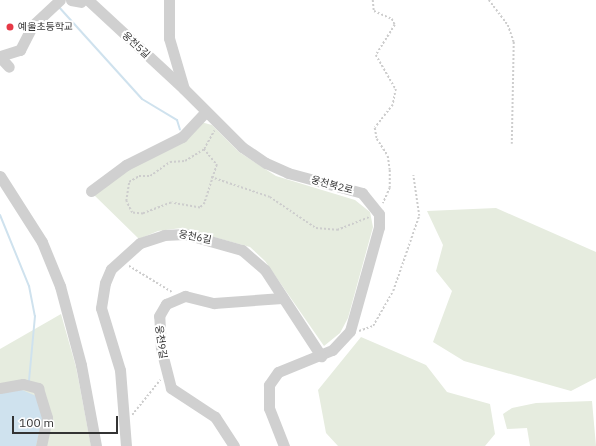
<!DOCTYPE html>
<html>
<head>
<meta charset="utf-8">
<style>
	body { margin:0 }
	#map { position:relative; width:596px; height:446px; overflow:hidden; background:#fff; font-family:"IBM Plex Sans","Noto Sans KR",sans-serif }
	div>[style] { position:absolute }
	.green>* { inset:0; background:#e6ecdf }
	.water>* { inset:0; background:#cfe2ee }
	.stream>* { height:2px; margin:-1px; padding:0 1px; transform-origin:1px; border-radius:1px; background:#cfe2ee }
	.path>* { height:1.5px; margin-top:-0.75px; transform-origin:0; background:repeating-linear-gradient(90deg,#cdcdcd 0 2px,transparent 0 4px) }
	.minor>* { height:11px; margin:-5.5px; padding:0 5.5px; transform-origin:5.5px; border-radius:5.5px; background:#d0d0d0 }
	.dots>* { width:11px; height:11px; translate:-50% -50%; box-sizing:border-box; border:2px solid #fff; border-radius:50% }
	span { translate:-50% -50%; white-space:nowrap; text-align:center; line-height:1.15; -webkit-text-stroke:4px #fff; paint-order:stroke }
	.poi-label { font-size:10px; color:#333 }
	.left { translate:0 -50%; text-align:left }
	.street-label { font-size:10px; color:#333 }
	.scale { position:absolute; left:12px; top:416px; width:106px; height:18px; box-sizing:border-box; border:2px solid #333; border-top:0; padding-left:5px; font-size:12px; line-height:14px; white-space:nowrap; color:#333; -webkit-text-stroke:3px #fff; paint-order:stroke }
</style>
</head>
<body>
<div id="map">
	<div class="green">
		<i style="clip-path:polygon(201px 122px,212px 125px,239px 152px,276px 176px,355px 200px,370px 212px,373px 227px,348px 318px,340px 333px,324px 346px,265px 261px,250px 247px,181px 228px,158px 231px,139px 239px,93px 194px,117px 175px)"></i>
		<i style="clip-path:polygon(496px 208px,596px 252px,596px 378px,571px 391px,464px 361px,433px 342px,452px 291px,436px 271px,443px 245px,427px 211px)"></i>
		<i style="clip-path:polygon(61px 314px,76px 367px,91px 446px,0 446px,0 349px)"></i>
		<i style="clip-path:polygon(361px 337px,426px 365px,447px 392px,490px 404px,495px 434px,485px 446px,338px 446px,326px 433px,318px 390px)"></i>
		<i style="clip-path:polygon(592px 401px,596px 446px,530px 446px,527px 428px,507px 429px,503px 414px,512px 408px,536px 403px)"></i>
	</div>
	<div class="water">
		<i style="clip-path:polygon(20px 389px,36px 396px,43px 416px,36px 446px,0 446px,0 392px)"></i>
	</div>
	<div class="stream">
		<i style="left:58px;top:6px;width:125px;rotate:47.9deg"></i>
		<i style="left:142px;top:99px;width:41px;rotate:31deg"></i>
		<i style="left:177px;top:120px;width:10px;rotate:73deg"></i>
		<i style="left:0;top:215px;width:77px;rotate:67.8deg"></i>
		<i style="left:29px;top:286px;width:31px;rotate:79deg"></i>
		<i style="left:35px;top:316px;width:65px;rotate:95.3deg"></i>
	</div>
	<div class="path">
		<i style="left:373px;top:0;width:11px;rotate:85deg"></i>
		<i style="left:374px;top:11px;width:20px;rotate:24deg"></i>
		<i style="left:392px;top:19px;width:7px;rotate:63deg"></i>
		<i style="left:395px;top:25px;width:36px;rotate:122deg"></i>
		<i style="left:376px;top:55px;width:39px;rotate:60deg"></i>
		<i style="left:396px;top:89px;width:16px;rotate:101deg"></i>
		<i style="left:393px;top:105px;width:29px;rotate:128deg"></i>
		<i style="left:375px;top:128px;width:11px;rotate:80deg"></i>
		<i style="left:377px;top:139px;width:20px;rotate:57deg"></i>
		<i style="left:388px;top:156px;width:14px;rotate:82deg"></i>
		<i style="left:390px;top:170px;width:18px;rotate:90deg"></i>
		<i style="left:390px;top:188px;width:17px;rotate:114deg"></i>
		<i style="left:489px;top:0;width:31px;rotate:53deg"></i>
		<i style="left:508px;top:25px;width:18px;rotate:71deg"></i>
		<i style="left:514px;top:42px;width:102px;rotate:91.1deg"></i>
		<i style="left:204px;top:149px;width:21px;rotate:51deg"></i>
		<i style="left:217px;top:165px;width:40px;rotate:108deg"></i>
		<i style="left:205px;top:203px;width:7px;rotate:135deg"></i>
		<i style="left:200px;top:208px;width:29px;rotate:-170deg"></i>
		<i style="left:171px;top:203px;width:30px;rotate:159deg"></i>
		<i style="left:143px;top:214px;width:11px;rotate:-175deg"></i>
		<i style="left:132px;top:213px;width:13px;rotate:-117deg"></i>
		<i style="left:126px;top:201px;width:19px;rotate:-81deg"></i>
		<i style="left:129px;top:182px;width:12px;rotate:-31deg"></i>
		<i style="left:139px;top:176px;width:11px"></i>
		<i style="left:150px;top:176px;width:24px;rotate:-35deg"></i>
		<i style="left:170px;top:162px;width:15px;rotate:-4deg"></i>
		<i style="left:185px;top:161px;width:22px;rotate:-32deg"></i>
		<i style="left:204px;top:149px;width:21px;rotate:-61deg"></i>
		<i style="left:211px;top:177px;width:62px;rotate:18.7deg"></i>
		<i style="left:270px;top:197px;width:55px;rotate:34deg"></i>
		<i style="left:316px;top:228px;width:21px;rotate:5deg"></i>
		<i style="left:337px;top:230px;width:35px;rotate:-22deg"></i>
		<i style="left:129px;top:266px;width:50px;rotate:31.2deg"></i>
		<i style="left:359px;top:331px;width:15px;rotate:-20deg"></i>
		<i style="left:373px;top:326px;width:40px;rotate:-60.3deg"></i>
		<i style="left:393px;top:291px;width:79px;rotate:-70.9deg"></i>
		<i style="left:419px;top:216px;width:41px;rotate:-98.3deg"></i>
		<i style="left:132px;top:415px;width:45px;rotate:-51.3deg"></i>
	</div>
	<div class="minor">
		<i style="left:71px;top:0;width:10px;rotate:11deg"></i>
		<i style="left:88px;top:0;width:129px;rotate:42.8deg"></i>
		<i style="left:169px;top:0;width:38px;rotate:90deg"></i>
		<i style="left:169px;top:38px;width:53px;rotate:73.6deg"></i>
		<i style="left:184px;top:89px;width:82px;rotate:45deg"></i>
		<i style="left:242px;top:147px;width:29px;rotate:34deg"></i>
		<i style="left:266px;top:163px;width:24px;rotate:24deg"></i>
		<i style="left:288px;top:173px;width:77px;rotate:15.1deg"></i>
		<i style="left:362px;top:193px;width:27px;rotate:51deg"></i>
		<i style="left:379px;top:214px;width:13px;rotate:90deg"></i>
		<i style="left:379px;top:227px;width:108px;rotate:105.6deg"></i>
		<i style="left:350px;top:331px;width:26px;rotate:133deg"></i>
		<i style="left:332px;top:350px;width:58px;rotate:157.8deg"></i>
		<i style="left:278px;top:372px;width:16px;rotate:125deg"></i>
		<i style="left:269px;top:385px;width:23px;rotate:90deg"></i>
		<i style="left:269px;top:408px;width:41px;rotate:68.5deg"></i>
		<i style="left:0;top:56px;width:21px;rotate:-17deg"></i>
		<i style="left:20px;top:50px;width:27px;rotate:-63deg"></i>
		<i style="left:32px;top:26px;width:38px;rotate:-43deg"></i>
		<i style="left:0;top:57px;width:13px;rotate:48deg"></i>
		<i style="left:0;top:176px;width:78px;rotate:57.5deg"></i>
		<i style="left:42px;top:242px;width:48px;rotate:67.8deg"></i>
		<i style="left:60px;top:286px;width:82px;rotate:75.1deg"></i>
		<i style="left:81px;top:365px;width:82px;rotate:79.5deg"></i>
		<i style="left:91px;top:191px;width:44px;rotate:-36.6deg"></i>
		<i style="left:126px;top:165px;width:63px;rotate:-26.6deg"></i>
		<i style="left:182px;top:137px;width:35px;rotate:-47deg"></i>
		<i style="left:0;top:388px;width:23px;rotate:-10deg"></i>
		<i style="left:23px;top:384px;width:16px;rotate:15deg"></i>
		<i style="left:38px;top:388px;width:31px;rotate:73deg"></i>
		<i style="left:47px;top:418px;width:29px;rotate:102deg"></i>
		<i style="left:126px;top:446px;width:76px;rotate:-94.5deg"></i>
		<i style="left:120px;top:370px;width:65px;rotate:-107deg"></i>
		<i style="left:101px;top:308px;width:25px;rotate:-81deg"></i>
		<i style="left:105px;top:283px;width:15px;rotate:-67deg"></i>
		<i style="left:111px;top:269px;width:39px;rotate:-42deg"></i>
		<i style="left:140px;top:243px;width:25px;rotate:-18deg"></i>
		<i style="left:164px;top:235px;width:21px;rotate:-3deg"></i>
		<i style="left:185px;top:234px;width:59px;rotate:15.7deg"></i>
		<i style="left:242px;top:250px;width:30px;rotate:41deg"></i>
		<i style="left:265px;top:270px;width:103px;rotate:56.9deg"></i>
		<i style="left:234px;top:446px;width:35px;rotate:-123deg"></i>
		<i style="left:215px;top:417px;width:53px;rotate:-146.6deg"></i>
		<i style="left:171px;top:388px;width:40px;rotate:-104.4deg"></i>
		<i style="left:161px;top:349px;width:33px;rotate:-93deg"></i>
		<i style="left:159px;top:316px;width:14px;rotate:-60deg"></i>
		<i style="left:166px;top:304px;width:21px;rotate:-23deg"></i>
		<i style="left:185px;top:296px;width:30px;rotate:14deg"></i>
		<i style="left:214px;top:303px;width:68px;rotate:-4.2deg"></i>
	</div>
	<div class="dots">
		<i style="left:10px;top:27px;background:#e63946"></i>
	</div>
	<div class="poi-label">
		<span class="left" style="left:18px;top:27px">예울초등학교</span>
	</div>
	<div class="street-label">
		<span style="left:136px;top:45px;rotate:43deg">웅천5길</span>
		<span style="left:332px;top:185px;rotate:15deg">웅천북2로</span>
		<span style="left:195px;top:237px;rotate:11deg">웅천6길</span>
		<span style="left:161px;top:342px;rotate:82deg">웅천9길</span>
	</div>
	<div class="scale">100 m</div>
</div>
</body>
</html>
